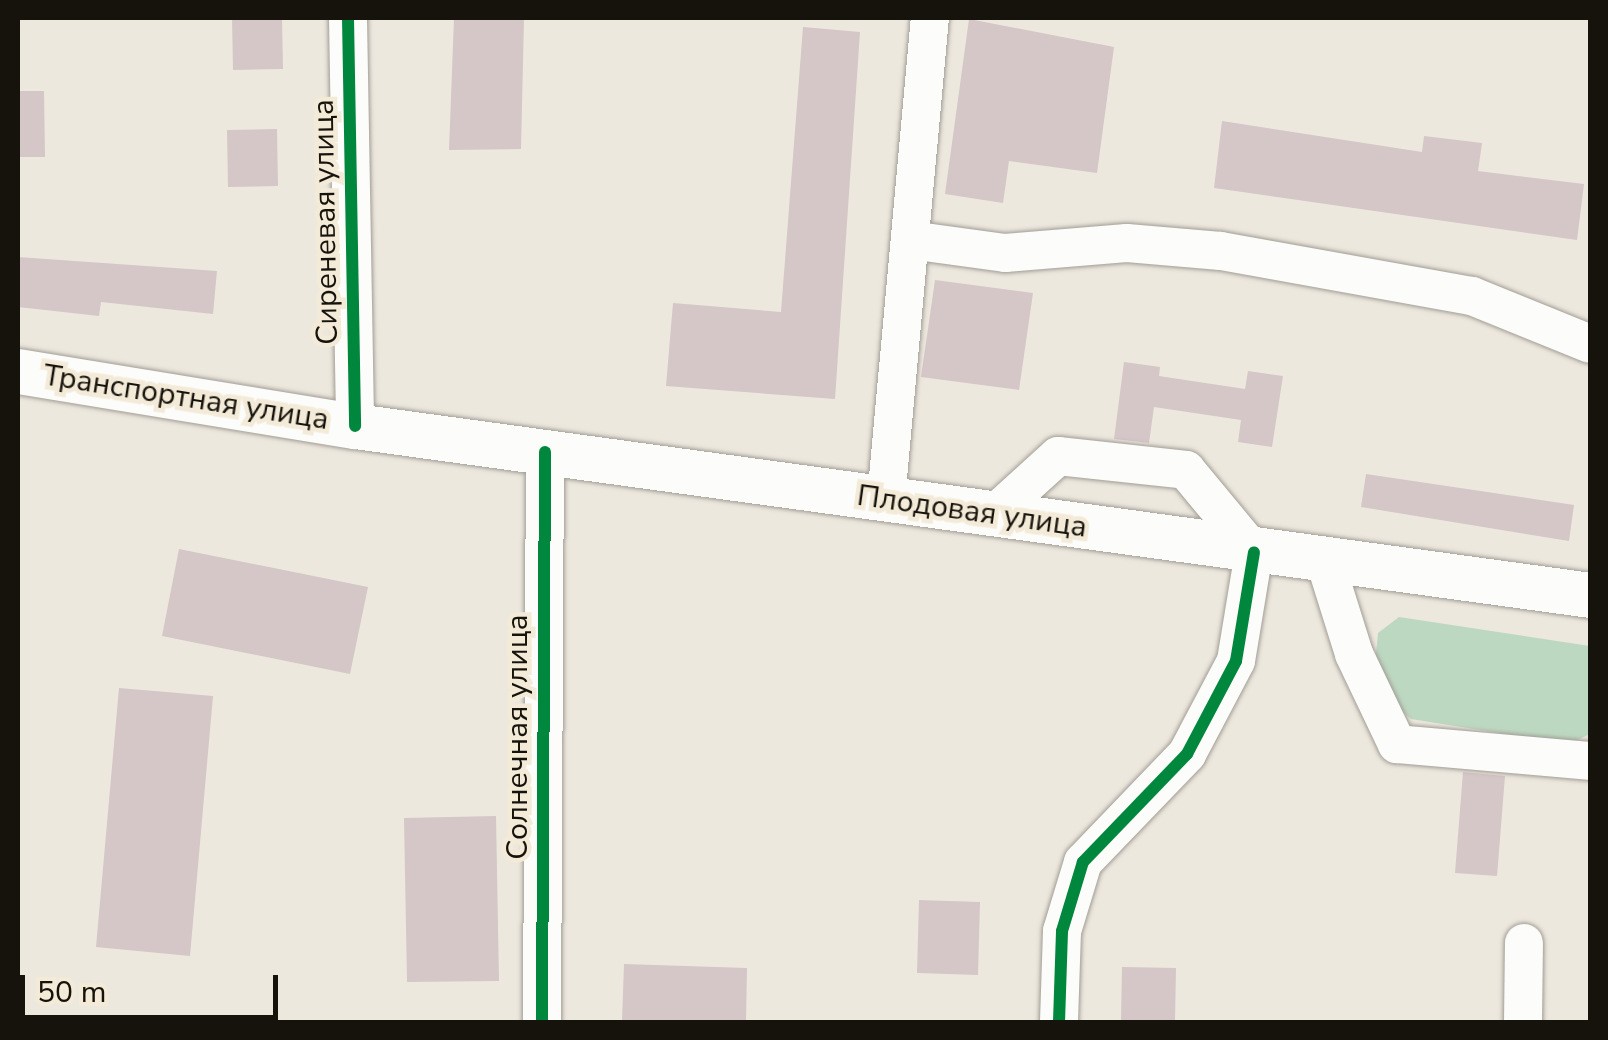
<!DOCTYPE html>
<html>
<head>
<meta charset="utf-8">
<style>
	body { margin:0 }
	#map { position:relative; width:1608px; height:1040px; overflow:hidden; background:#ede8de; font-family:"Nunito Sans",sans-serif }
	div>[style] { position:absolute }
	.green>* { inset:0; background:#bdd8c1 }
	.building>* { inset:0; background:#d5c6c7 }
	.roads { filter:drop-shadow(0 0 2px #a19d95) drop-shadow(0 0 2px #a19d95) }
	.minor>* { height:38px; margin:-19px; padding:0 19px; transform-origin:19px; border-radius:19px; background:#fcfcfa }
	.major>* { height:45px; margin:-22.5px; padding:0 22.5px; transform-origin:22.5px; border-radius:22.5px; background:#fcfcfa }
	.cycleway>* { height:12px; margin:-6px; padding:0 6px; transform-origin:6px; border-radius:6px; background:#00873e }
	span { translate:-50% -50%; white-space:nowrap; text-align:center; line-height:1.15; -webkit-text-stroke:9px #f3ead8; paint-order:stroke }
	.street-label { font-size:30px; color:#16130c }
	.frame { position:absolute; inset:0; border:20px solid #16130c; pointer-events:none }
	.scale { position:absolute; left:20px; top:975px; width:258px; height:45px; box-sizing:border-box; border:5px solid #16130c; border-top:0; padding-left:12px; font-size:30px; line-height:35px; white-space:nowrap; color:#16130c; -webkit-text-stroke:8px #f3ead8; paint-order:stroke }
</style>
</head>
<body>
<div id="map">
	<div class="green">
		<i style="clip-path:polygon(1399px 617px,1590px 646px,1590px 734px,1569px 744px,1411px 719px,1383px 695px,1374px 675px,1378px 633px)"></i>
	</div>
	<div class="building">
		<i style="clip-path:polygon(232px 18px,282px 18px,283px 69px,233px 70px)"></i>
		<i style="clip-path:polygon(454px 18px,524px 18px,521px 149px,449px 150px)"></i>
		<i style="clip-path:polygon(969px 19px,1114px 47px,1097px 173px,1009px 161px,1003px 203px,945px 194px)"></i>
		<i style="clip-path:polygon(803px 27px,860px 32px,835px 399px,666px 386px,673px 303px,781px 312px)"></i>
		<i style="clip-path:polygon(18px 91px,44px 91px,45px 157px,18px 157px)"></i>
		<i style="clip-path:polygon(1222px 121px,1422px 152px,1424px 136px,1482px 143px,1478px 171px,1584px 184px,1577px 240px,1214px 188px)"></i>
		<i style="clip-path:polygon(277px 129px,278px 186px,228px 187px,227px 130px)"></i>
		<i style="clip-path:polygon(18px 257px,217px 271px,213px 314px,101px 302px,99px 316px,18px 307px)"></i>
		<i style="clip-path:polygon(935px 280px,1033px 293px,1019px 390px,921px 377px)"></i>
		<i style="clip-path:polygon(1124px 362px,1160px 367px,1159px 376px,1245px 389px,1248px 371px,1283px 376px,1272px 447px,1238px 442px,1241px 420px,1154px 407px,1149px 443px,1114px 439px)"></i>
		<i style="clip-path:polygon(1366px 474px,1574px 505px,1569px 541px,1361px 507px)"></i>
		<i style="clip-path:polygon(179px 549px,368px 587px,350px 674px,162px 636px)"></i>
		<i style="clip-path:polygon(119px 688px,213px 696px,190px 956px,96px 947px)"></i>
		<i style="clip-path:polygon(1463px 772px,1505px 776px,1497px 876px,1455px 873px)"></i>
		<i style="clip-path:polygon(496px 816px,499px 981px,407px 982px,404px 818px)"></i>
		<i style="clip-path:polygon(919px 900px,980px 902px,978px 975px,917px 973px)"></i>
		<i style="clip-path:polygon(624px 964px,747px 968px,746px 1022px,622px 1022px)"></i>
		<i style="clip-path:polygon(1122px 967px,1176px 968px,1175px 1022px,1121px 1021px)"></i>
	</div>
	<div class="roads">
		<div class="minor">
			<i style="left:348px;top:18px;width:408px;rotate:89deg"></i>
			<i style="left:910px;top:240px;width:96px;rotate:7.8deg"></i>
			<i style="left:1005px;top:253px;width:122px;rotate:-4.7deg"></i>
			<i style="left:1127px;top:243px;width:94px;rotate:4.9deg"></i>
			<i style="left:1221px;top:251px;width:255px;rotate:10.2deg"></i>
			<i style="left:1472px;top:296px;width:127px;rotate:22.1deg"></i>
			<i style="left:886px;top:500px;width:484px;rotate:-84.8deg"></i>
			<i style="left:993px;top:515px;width:88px;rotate:-42.2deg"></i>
			<i style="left:1058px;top:456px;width:129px;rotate:6.2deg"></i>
			<i style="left:1186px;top:470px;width:107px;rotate:50.3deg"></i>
			<i style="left:1254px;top:552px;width:110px;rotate:99.4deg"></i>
			<i style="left:1236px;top:661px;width:105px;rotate:117.8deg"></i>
			<i style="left:1187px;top:754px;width:150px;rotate:133.9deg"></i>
			<i style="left:1083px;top:862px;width:72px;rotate:106.9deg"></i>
			<i style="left:1062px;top:931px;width:91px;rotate:91.9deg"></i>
			<i style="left:1324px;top:558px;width:101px;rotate:72.6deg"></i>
			<i style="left:1354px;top:654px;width:100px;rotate:64.5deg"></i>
			<i style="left:1397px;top:744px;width:194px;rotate:5deg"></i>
			<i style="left:542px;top:1022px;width:570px;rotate:-89.7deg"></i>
			<i style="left:1523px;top:1022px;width:79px;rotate:-89.3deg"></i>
		</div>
		<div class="major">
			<i style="left:18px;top:371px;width:341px;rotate:9.3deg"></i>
			<i style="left:355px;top:426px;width:1247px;rotate:7.79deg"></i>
		</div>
	</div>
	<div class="cycleway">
		<i style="left:348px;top:18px;width:408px;rotate:89deg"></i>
		<i style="left:542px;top:1022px;width:570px;rotate:-89.7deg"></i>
		<i style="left:1059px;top:1022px;width:91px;rotate:-88.1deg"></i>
		<i style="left:1062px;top:931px;width:72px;rotate:-73.1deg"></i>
		<i style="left:1083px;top:862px;width:150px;rotate:-46.1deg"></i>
		<i style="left:1187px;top:754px;width:105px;rotate:-62.2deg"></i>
		<i style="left:1236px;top:661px;width:110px;rotate:-80.6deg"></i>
	</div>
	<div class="street-label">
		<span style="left:326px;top:222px;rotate:-91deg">Сиреневая улица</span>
		<span style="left:186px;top:398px;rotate:9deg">Транспортная улица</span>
		<span style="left:972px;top:512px;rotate:8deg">Плодовая улица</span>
		<span style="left:518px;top:737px;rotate:-90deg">Солнечная улица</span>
	</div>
	<div class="frame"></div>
	<div class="scale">50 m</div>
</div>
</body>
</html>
